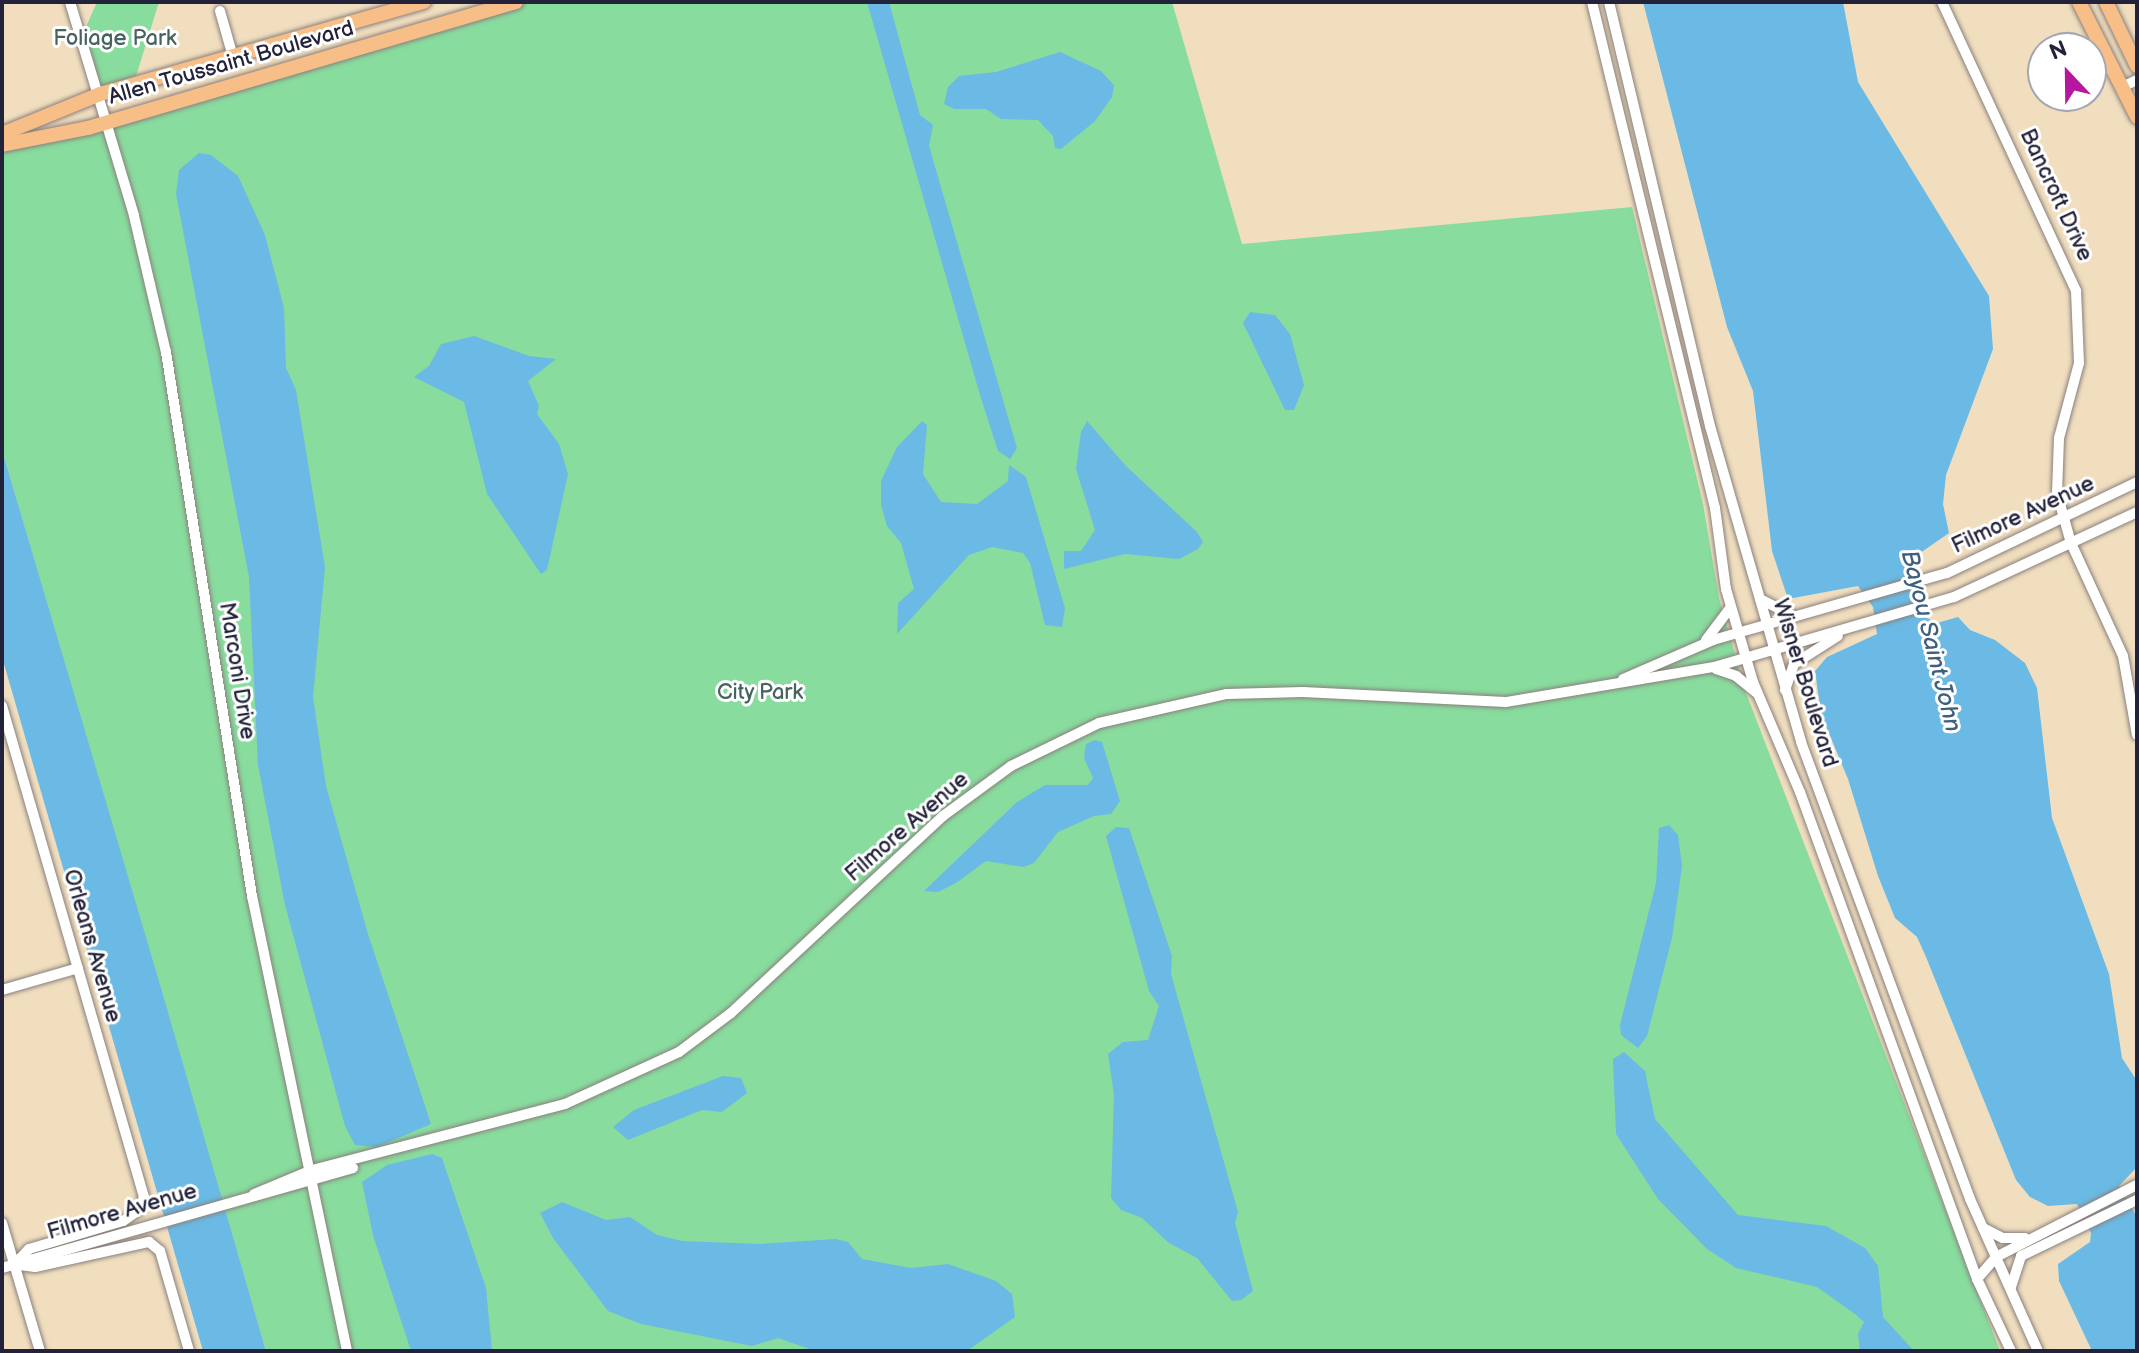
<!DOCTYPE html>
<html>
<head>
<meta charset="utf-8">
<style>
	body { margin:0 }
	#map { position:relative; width:2139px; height:1353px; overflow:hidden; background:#f1debf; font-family:"Balsamiq Sans",sans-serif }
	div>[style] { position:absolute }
	.green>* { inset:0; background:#88dc9e }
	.water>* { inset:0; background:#6abae5 }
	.roads { filter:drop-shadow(0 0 2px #8a807d) drop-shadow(0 0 2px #8a807d) }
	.minor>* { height:10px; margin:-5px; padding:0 5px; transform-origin:5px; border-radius:5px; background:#fff }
	.major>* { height:14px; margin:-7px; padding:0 7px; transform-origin:7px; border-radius:7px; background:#f7be88 }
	span { translate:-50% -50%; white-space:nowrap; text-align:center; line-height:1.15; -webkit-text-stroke:6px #fff; paint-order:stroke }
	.park-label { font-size:22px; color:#46635e }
	.street-label { font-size:22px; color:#22223b }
	.water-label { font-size:24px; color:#3f5f7f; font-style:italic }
	.frame { position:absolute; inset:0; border:4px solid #22223b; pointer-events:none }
	.north { position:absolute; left:2027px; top:32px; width:80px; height:80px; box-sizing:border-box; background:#fff; border:2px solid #a7a7b1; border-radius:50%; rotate:338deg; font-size:22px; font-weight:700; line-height:32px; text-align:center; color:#22223b }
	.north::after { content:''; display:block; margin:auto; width:28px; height:36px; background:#b5179e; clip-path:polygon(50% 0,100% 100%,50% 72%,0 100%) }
</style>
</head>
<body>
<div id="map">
	<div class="green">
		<i style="clip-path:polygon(97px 2px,159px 2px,133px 86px,100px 94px,81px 38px)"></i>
		<i style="clip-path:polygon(516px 2px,1172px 2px,1242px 244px,1632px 207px,1703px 504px,1719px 598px,1746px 693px,2000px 1351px,266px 1351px,2px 450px,2px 145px)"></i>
	</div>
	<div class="water">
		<i style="clip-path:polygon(867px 2px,889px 2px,920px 115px,933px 125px,929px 146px,1017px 448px,1010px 459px,998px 451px,980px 395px)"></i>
		<i style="clip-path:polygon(1643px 2px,1843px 2px,1858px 82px,1989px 296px,1993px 349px,1946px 475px,1943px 504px,1949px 533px,1910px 560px,1912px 578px,1923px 616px,1937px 623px,1958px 617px,1970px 630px,1995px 640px,2025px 663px,2037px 688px,2052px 818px,2109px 974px,2122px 1058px,2137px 1081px,2137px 1167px,2119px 1186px,2137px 1217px,2137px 1351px,2092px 1351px,2059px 1281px,2058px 1264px,2090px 1242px,2091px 1233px,2077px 1204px,2048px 1206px,2030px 1197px,2016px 1180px,1926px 957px,1917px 937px,1895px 918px,1878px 876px,1848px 779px,1821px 714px,1815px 671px,1827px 657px,1877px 634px,1873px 607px,1858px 586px,1788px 599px,1772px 551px,1753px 391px,1727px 327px)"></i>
		<i style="clip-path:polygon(1060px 52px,1101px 71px,1114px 85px,1112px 97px,1095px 121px,1061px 149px,1055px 148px,1053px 136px,1038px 120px,1001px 119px,986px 109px,954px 109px,944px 104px,948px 87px,959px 76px,996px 72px)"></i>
		<i style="clip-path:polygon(199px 153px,211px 155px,238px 176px,265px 235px,284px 308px,286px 368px,296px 390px,325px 567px,313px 697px,326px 786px,368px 934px,431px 1124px,377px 1147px,355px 1145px,345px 1126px,285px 905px,258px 765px,249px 577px,176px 194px,179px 170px)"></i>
		<i style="clip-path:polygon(1250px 312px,1275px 315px,1290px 334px,1304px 385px,1294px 410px,1285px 410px,1243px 323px)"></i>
		<i style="clip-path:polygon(474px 336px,529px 356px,556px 359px,528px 381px,539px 406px,537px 414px,559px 444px,568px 474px,547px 570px,541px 574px,487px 494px,464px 402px,414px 377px,429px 366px,441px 344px)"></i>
		<i style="clip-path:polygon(922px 421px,927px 425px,923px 474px,941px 502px,977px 504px,1008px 481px,1009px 465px,1026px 477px,1065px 608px,1062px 627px,1045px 625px,1030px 563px,1023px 553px,992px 547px,969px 555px,897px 634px,898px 603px,914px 589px,901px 543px,887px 526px,881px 505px,881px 481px,897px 447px)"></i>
		<i style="clip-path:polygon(1087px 421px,1126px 466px,1197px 532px,1203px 542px,1198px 549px,1179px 559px,1125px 554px,1064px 569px,1064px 551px,1081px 551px,1095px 530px,1076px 469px,1081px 432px)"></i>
		<i style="clip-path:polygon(2px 450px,163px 995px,266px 1351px,203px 1351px,2px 657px)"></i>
		<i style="clip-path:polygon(1095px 740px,1102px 742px,1120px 801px,1111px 814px,1094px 816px,1058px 832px,1034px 863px,1023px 867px,986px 861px,956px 883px,938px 892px,924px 891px,1017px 802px,1045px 785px,1088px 785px,1093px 778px,1084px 758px,1086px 744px)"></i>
		<i style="clip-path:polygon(1669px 825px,1678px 835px,1682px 866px,1672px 938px,1647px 1036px,1638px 1048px,1621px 1035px,1620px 1025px,1656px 883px,1659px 828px)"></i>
		<i style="clip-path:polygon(1116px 827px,1129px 828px,1172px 956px,1171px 974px,1238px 1212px,1235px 1223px,1253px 1291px,1241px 1300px,1232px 1301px,1197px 1258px,1169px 1243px,1142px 1218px,1121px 1210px,1111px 1198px,1114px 1095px,1108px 1054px,1123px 1042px,1148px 1040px,1159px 1006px,1149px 991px,1106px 836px)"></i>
		<i style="clip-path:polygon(1624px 1052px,1645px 1071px,1655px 1119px,1738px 1215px,1826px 1226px,1865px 1248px,1878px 1266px,1883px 1317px,1914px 1351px,1860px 1351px,1858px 1334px,1864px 1322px,1855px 1314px,1817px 1287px,1736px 1268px,1707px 1249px,1658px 1199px,1616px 1134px,1613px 1059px)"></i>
		<i style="clip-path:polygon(723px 1076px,741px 1078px,747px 1093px,722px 1112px,702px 1110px,628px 1140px,613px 1127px,634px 1110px)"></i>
		<i style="clip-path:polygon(432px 1154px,442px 1158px,486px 1288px,492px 1351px,411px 1351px,373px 1235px,362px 1182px,387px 1165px)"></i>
		<i style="clip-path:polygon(562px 1202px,606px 1220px,630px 1217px,657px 1235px,682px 1241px,760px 1244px,836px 1239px,848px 1242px,862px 1259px,911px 1268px,948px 1264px,996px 1281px,1012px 1294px,1015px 1317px,967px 1351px,815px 1351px,778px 1338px,752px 1346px,641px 1324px,608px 1311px,553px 1238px,540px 1213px)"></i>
	</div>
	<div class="roads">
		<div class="minor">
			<i style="left:70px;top:2px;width:223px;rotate:73.3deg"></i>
			<i style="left:134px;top:216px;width:140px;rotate:76.8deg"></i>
			<i style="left:166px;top:352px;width:551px;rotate:81.02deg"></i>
			<i style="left:252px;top:896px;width:465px;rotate:78.2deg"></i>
			<i style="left:1592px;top:2px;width:521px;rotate:76.34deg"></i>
			<i style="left:1715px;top:508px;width:82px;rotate:82.3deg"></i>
			<i style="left:1726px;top:589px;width:97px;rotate:73.8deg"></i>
			<i style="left:1753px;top:682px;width:120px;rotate:66.9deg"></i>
			<i style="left:1800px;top:792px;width:518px;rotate:70.03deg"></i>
			<i style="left:1977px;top:1279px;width:80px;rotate:64.7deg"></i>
			<i style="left:1609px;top:2px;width:436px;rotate:76.6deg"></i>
			<i style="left:1710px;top:426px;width:329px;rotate:73.9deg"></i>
			<i style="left:1801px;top:742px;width:487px;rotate:69.7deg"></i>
			<i style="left:1970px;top:1199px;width:167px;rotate:65.9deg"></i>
			<i style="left:1942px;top:2px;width:319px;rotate:65.1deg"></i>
			<i style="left:2076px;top:291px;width:72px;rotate:87.6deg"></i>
			<i style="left:2079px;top:363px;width:78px;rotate:104.9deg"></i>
			<i style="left:2059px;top:438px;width:55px;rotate:92.1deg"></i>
			<i style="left:2057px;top:493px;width:52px;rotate:74.4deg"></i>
			<i style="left:2071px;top:543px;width:124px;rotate:65.3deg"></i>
			<i style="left:2123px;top:656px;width:80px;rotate:80deg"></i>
			<i style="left:220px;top:11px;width:48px;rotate:74.2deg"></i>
			<i style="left:2122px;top:87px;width:17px;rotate:-25deg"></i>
			<i style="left:1760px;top:599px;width:35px;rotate:27deg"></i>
			<i style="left:1706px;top:640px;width:41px;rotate:-52.9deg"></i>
			<i style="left:1716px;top:669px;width:21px;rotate:19deg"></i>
			<i style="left:1736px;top:676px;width:27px;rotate:39deg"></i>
			<i style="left:1623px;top:679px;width:98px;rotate:-23.4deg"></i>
			<i style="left:1713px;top:640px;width:243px;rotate:-16deg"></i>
			<i style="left:1947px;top:573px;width:211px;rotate:-25.6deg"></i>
			<i style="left:1785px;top:690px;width:28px;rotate:-71deg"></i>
			<i style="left:1794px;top:664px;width:52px;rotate:-32.5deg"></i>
			<i style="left:2px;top:706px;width:511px;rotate:73.87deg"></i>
			<i style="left:144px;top:1197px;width:14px;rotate:111deg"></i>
			<i style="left:139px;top:1210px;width:19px;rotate:145deg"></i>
			<i style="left:123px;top:1221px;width:98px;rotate:163.4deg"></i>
			<i style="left:29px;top:1249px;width:21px;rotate:133deg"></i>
			<i style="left:2px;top:990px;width:79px;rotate:-16.1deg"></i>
			<i style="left:254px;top:1194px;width:63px;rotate:-22.5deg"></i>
			<i style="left:312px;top:1170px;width:261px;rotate:-14.6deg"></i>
			<i style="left:565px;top:1104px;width:125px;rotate:-24.5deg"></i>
			<i style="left:679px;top:1052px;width:65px;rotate:-36.9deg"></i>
			<i style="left:731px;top:1013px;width:289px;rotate:-42.9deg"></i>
			<i style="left:943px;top:816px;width:84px;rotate:-36.3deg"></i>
			<i style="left:1011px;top:766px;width:98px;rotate:-26deg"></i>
			<i style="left:1099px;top:723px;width:131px;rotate:-12.8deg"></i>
			<i style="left:1227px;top:694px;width:76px;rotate:-1.5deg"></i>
			<i style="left:1303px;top:692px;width:203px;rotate:2.8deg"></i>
			<i style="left:1506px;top:702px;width:215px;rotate:-9.6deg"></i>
			<i style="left:1718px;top:666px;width:246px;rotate:-16.3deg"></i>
			<i style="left:1954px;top:597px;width:202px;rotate:-24.9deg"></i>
			<i style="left:2px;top:1223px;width:134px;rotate:73.5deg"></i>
			<i style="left:1983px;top:1228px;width:22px;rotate:27deg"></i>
			<i style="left:2003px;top:1238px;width:22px"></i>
			<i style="left:20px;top:1265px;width:15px;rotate:8deg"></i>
			<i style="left:35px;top:1267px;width:117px;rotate:-12.4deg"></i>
			<i style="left:149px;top:1242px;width:14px;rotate:39deg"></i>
			<i style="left:160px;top:1251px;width:104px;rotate:73.8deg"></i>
			<i style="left:2px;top:1268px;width:365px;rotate:-15.9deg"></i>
			<i style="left:1977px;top:1279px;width:29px;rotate:-49deg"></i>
			<i style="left:1996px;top:1257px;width:158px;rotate:-27.1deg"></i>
			<i style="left:2011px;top:1287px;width:33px;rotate:-72deg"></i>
			<i style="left:2021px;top:1256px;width:129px;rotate:-25.8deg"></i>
		</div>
		<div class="major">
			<i style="left:2079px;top:2px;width:129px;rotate:63.2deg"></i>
			<i style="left:2106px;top:2px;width:71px;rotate:64.2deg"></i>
			<i style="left:2px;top:134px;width:106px;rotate:-22.2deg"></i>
			<i style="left:100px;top:94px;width:337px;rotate:-15.9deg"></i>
			<i style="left:2px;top:145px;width:88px;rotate:-11.2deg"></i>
			<i style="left:88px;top:128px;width:446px;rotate:-16.4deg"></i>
		</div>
	</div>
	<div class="park-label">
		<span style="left:115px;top:39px">Foliage Park</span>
		<span style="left:760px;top:693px">City Park</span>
	</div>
	<div class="street-label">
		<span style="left:231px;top:63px;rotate:-16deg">Allen Toussaint Boulevard</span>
		<span style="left:2056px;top:195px;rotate:65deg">Bancroft Drive</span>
		<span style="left:2023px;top:515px;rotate:-25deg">Filmore Avenue</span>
		<span style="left:237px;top:671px;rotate:81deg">Marconi Drive</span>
		<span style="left:1805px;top:683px;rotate:73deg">Wisner Boulevard</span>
		<span style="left:907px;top:827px;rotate:-41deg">Filmore Avenue</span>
		<span style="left:92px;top:946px;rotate:74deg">Orleans Avenue</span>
		<span style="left:122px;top:1212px;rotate:-16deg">Filmore Avenue</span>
	</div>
	<div class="water-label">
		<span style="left:1931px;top:641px;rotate:76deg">Bayou Saint John</span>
	</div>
	<div class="frame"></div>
	<div class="north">N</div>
</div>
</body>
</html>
